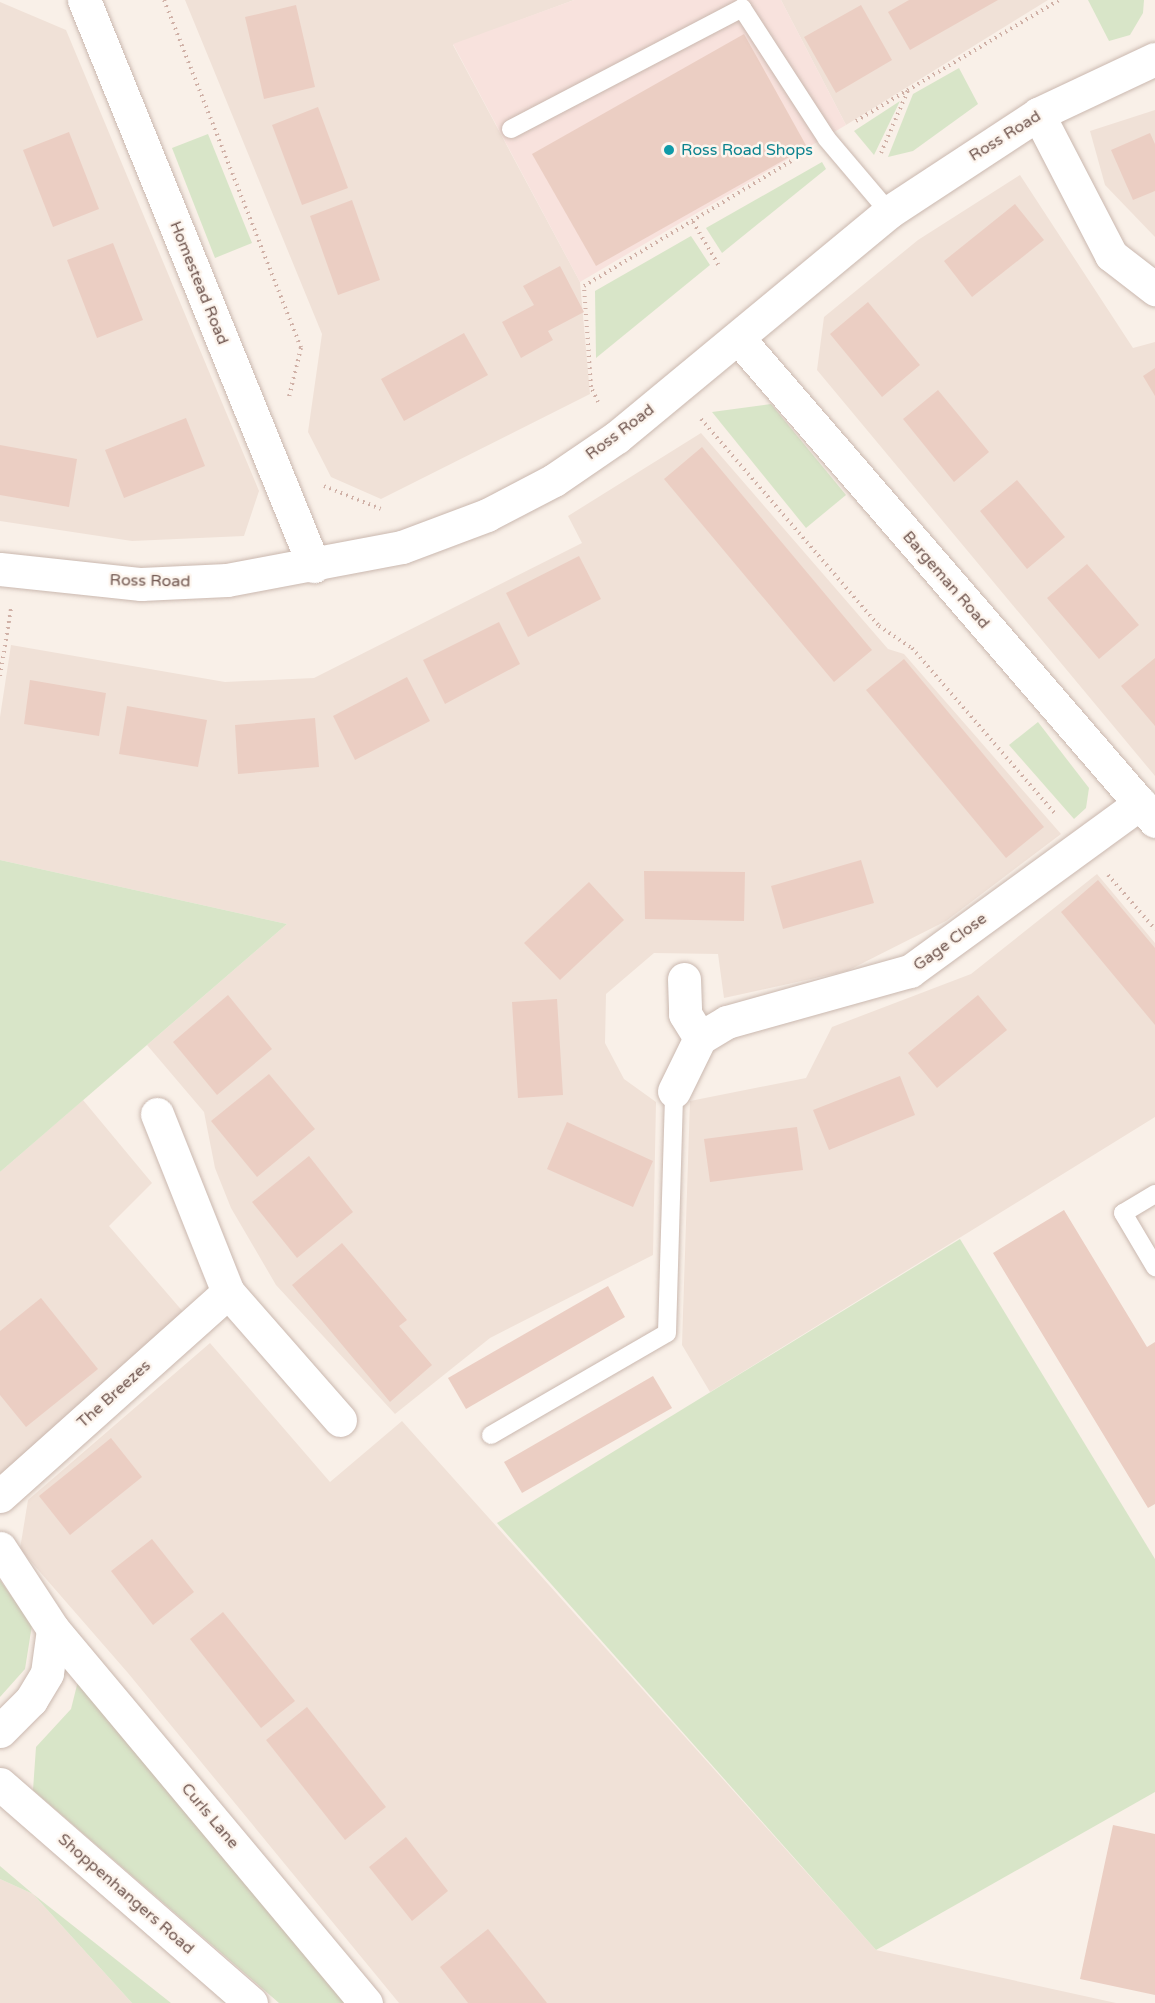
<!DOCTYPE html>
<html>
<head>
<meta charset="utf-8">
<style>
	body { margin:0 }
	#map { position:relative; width:1155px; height:2003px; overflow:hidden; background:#f9f0e8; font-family:"Varela Round",sans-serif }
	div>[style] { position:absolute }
	.residential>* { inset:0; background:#f0e1d7 }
	.commercial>* { inset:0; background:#f8e2dd }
	.green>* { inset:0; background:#d8e5c8 }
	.building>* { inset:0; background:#ebcec3 }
	.path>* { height:4px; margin-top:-2px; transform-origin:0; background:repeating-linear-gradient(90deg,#d0b1a7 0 1.5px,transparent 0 6px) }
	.roads { filter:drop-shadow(0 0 2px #cab8af) drop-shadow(0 0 2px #cab8af) }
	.service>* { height:18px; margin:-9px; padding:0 9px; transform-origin:9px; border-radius:9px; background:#fff }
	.minor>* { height:33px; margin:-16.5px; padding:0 16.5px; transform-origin:16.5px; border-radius:16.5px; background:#fff }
	.tertiary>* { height:33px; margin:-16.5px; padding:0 16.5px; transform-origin:16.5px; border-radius:16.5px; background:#fff }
	.dots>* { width:16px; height:16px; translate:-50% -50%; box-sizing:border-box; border:3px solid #fdf5ee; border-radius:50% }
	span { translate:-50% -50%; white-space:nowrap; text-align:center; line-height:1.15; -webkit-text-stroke:5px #fdf5ee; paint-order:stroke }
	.street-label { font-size:16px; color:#70564f }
	.culture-label { font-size:16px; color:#0d838f }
	.left { translate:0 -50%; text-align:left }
</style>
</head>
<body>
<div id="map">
	<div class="residential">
		<i style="clip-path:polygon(185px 0,574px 0,453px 45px,580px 282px,590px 394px,381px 499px,331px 477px,308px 432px,322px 334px)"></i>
		<i style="clip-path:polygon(781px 0,1048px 0,846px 125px)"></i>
		<i style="clip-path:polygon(0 2px,66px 30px,259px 491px,244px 536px,132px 541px,0 521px)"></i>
		<i style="clip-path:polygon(1155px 110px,1155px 237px,1105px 185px,1090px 131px)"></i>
		<i style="clip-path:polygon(1020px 175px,1133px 348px,1155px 342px,1155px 776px,817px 370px,824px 317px,918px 240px)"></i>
		<i style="clip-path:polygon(701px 433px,888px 649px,904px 654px,1061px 834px,946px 921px,847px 971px,724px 998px,718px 954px,654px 953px,606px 994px,605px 1043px,624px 1079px,656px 1102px,653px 1255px,490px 1338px,395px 1414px,276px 1285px,231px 1208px,215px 1168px,204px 1112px,147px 1045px,287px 924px,0 860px,0 717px,11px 645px,225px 682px,314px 678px,582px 543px,568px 516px)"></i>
		<i style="clip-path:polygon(1097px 874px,1155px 943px,1155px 1117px,710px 1392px,682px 1345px,690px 1101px,806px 1078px,832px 1027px,971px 974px)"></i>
		<i style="clip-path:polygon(83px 1100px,152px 1183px,109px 1226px,185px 1314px,0 1477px,0 1172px)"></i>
		<i style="clip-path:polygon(210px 1343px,330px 1482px,402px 1421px,876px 1950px,1116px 2003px,399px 2003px,128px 1673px,20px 1549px,28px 1500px)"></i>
		<i style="clip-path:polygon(0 1879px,33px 1894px,132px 2003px,0 2003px)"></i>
	</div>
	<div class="commercial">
		<i style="clip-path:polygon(574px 0,781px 0,846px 125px,580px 282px,453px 44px)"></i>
	</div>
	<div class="green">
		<i style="clip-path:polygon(1088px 0,1144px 0,1143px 13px,1130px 35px,1109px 41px)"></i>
		<i style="clip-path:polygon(959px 68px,978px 104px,913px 151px,888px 157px,913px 94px)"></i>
		<i style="clip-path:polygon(900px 101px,874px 155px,854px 131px)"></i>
		<i style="clip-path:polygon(208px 134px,252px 243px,215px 258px,172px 148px)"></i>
		<i style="clip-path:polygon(822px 162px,826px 169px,722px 253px,706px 228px)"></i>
		<i style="clip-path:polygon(691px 236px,710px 265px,596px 358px,595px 291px)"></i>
		<i style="clip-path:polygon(771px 404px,846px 495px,806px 528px,712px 412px)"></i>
		<i style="clip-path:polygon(1038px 722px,1089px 788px,1086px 808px,1074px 819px,1009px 745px)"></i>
		<i style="clip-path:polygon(0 860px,287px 924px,0 1172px)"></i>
		<i style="clip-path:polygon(960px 1239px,1155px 1559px,1155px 1792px,876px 1950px,497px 1523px)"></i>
		<i style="clip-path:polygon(0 1580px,32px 1625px,25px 1669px,0 1697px)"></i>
		<i style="clip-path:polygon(79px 1677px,348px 2003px,279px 2003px,33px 1790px,36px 1747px,71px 1709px)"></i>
		<i style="clip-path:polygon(0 1866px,33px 1894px,171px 2003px,132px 2003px,33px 1894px,0 1879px)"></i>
	</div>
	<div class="building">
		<i style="clip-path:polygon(909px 0,998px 0,910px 50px,888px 12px)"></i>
		<i style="clip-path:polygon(296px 5px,315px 87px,264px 99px,245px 17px)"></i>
		<i style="clip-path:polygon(861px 5px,892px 60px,836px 93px,804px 37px)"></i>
		<i style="clip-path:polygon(744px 34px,807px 147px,596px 266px,532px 154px)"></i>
		<i style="clip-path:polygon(318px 107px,348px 188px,302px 205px,272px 125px)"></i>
		<i style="clip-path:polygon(69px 132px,99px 209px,53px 227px,23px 150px)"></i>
		<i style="clip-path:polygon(1150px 133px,1155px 144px,1155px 191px,1133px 200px,1111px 150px)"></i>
		<i style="clip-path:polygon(352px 200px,380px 280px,338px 295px,310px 216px)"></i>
		<i style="clip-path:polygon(1015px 204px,1044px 240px,972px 297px,944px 261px)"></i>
		<i style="clip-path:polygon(113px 243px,143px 320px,97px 338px,67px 260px)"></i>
		<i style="clip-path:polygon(560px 266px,584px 312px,548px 331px,553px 340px,521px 358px,502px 322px,534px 305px,523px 286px)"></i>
		<i style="clip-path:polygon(868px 302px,920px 365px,882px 397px,830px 334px)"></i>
		<i style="clip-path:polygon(464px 333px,488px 375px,404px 421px,381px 379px)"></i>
		<i style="clip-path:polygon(1155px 368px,1155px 396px,1143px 376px)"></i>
		<i style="clip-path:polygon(938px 390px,989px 452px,954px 482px,903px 419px)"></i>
		<i style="clip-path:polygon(186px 418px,205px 466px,124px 498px,105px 450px)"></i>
		<i style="clip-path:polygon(0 445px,77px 459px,69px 507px,0 495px)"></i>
		<i style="clip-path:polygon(702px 447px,872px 650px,834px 682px,664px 479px)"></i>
		<i style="clip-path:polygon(1017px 480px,1065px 537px,1027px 569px,980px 511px)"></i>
		<i style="clip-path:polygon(579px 556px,601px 599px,528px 637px,506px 593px)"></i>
		<i style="clip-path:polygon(1087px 564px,1139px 625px,1099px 659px,1047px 598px)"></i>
		<i style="clip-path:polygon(499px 622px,520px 664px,445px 704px,423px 660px)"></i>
		<i style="clip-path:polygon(1155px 658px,1155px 726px,1121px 686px)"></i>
		<i style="clip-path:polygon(904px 659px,1044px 827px,1006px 858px,866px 690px)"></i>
		<i style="clip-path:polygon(407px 677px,430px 721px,355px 760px,333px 716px)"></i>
		<i style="clip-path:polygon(30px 680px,106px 693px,99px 736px,24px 724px)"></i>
		<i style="clip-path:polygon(127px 706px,207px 720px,198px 767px,119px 754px)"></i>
		<i style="clip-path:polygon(315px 718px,319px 767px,238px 774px,235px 725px)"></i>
		<i style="clip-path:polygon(861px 860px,874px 903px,783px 929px,771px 886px)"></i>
		<i style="clip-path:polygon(644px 871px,745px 872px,744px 921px,645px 919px)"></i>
		<i style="clip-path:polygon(1098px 880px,1155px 948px,1155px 1025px,1061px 912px)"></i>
		<i style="clip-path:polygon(589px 882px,624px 920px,560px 980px,524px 943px)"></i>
		<i style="clip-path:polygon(228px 995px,272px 1049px,217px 1095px,173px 1042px)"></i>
		<i style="clip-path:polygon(978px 995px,1007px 1030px,937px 1088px,908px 1053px)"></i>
		<i style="clip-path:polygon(557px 999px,563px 1095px,518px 1098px,512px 1002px)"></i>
		<i style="clip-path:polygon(269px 1074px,315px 1129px,257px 1177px,211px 1121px)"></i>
		<i style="clip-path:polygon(900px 1076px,915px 1115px,829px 1150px,813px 1110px)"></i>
		<i style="clip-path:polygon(567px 1122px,653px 1161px,633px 1207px,547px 1169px)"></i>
		<i style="clip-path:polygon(797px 1127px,803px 1170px,710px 1182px,704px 1139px)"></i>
		<i style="clip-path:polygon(309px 1156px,353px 1212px,297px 1258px,252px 1202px)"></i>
		<i style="clip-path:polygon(1064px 1210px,1147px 1347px,1155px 1342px,1155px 1504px,1148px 1508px,993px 1253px)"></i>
		<i style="clip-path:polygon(342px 1243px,407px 1320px,399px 1326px,432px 1365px,390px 1402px,292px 1285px)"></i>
		<i style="clip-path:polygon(608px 1286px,625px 1317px,466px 1409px,448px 1378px)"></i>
		<i style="clip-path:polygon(41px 1298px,98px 1369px,26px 1427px,0 1395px,0 1331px)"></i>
		<i style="clip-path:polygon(653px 1376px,672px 1408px,522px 1493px,504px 1462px)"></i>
		<i style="clip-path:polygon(111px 1438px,142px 1477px,70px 1535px,39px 1496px)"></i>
		<i style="clip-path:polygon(152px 1539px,194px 1592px,153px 1625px,111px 1571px)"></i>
		<i style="clip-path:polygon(223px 1612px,295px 1701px,261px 1728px,190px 1639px)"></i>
		<i style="clip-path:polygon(307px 1707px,386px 1807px,345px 1840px,266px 1740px)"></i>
		<i style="clip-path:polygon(1113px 1825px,1155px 1834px,1155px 1995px,1080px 1979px)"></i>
		<i style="clip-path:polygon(406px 1837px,448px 1891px,412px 1921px,369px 1867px)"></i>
		<i style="clip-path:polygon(488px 1929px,547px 2003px,468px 2003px,440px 1967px)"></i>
	</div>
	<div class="path">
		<i style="left:164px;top:0;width:374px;rotate:68.5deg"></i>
		<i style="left:301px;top:348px;width:50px;rotate:103.8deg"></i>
		<i style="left:856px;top:121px;width:236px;rotate:-30.8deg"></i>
		<i style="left:881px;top:153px;width:71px;rotate:-66.7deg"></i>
		<i style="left:693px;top:222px;width:51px;rotate:59.4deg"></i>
		<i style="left:598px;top:402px;width:17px;rotate:-115deg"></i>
		<i style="left:591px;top:387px;width:101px;rotate:-94deg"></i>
		<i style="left:584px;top:286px;width:253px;rotate:-31.1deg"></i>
		<i style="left:701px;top:419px;width:273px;rotate:49.3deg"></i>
		<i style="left:879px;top:626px;width:40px;rotate:34deg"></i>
		<i style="left:912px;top:648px;width:221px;rotate:49.2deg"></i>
		<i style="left:324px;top:486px;width:61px;rotate:22deg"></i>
		<i style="left:0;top:676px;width:68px;rotate:-80.7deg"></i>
		<i style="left:1108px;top:875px;width:72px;rotate:49deg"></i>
	</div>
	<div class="roads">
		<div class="service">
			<i style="left:511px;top:129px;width:261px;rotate:-27.6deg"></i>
			<i style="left:742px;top:8px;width:156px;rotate:57deg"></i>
			<i style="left:827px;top:139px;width:96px;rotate:49.7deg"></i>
			<i style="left:1155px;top:1194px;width:37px;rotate:149deg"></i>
			<i style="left:1123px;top:1213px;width:63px;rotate:59.3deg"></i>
			<i style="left:491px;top:1435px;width:203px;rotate:-30.1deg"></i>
			<i style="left:667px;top:1333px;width:242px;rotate:-88.3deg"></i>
		</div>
		<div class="minor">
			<i style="left:84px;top:0;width:611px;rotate:67.89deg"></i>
			<i style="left:1038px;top:114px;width:159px;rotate:62.6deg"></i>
			<i style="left:1111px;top:255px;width:56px;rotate:37.7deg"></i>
			<i style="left:738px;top:338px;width:638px;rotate:49.19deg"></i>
			<i style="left:0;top:569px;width:142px;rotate:6.1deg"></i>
			<i style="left:141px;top:584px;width:86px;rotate:-2.7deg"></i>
			<i style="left:227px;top:580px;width:178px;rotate:-10.7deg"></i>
			<i style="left:402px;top:547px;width:91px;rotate:-20.6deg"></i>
			<i style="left:487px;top:515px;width:76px;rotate:-27.6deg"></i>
			<i style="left:554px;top:480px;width:76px;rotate:-34.3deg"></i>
			<i style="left:617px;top:437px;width:353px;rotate:-39.6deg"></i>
			<i style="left:889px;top:212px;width:178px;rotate:-33.3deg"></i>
			<i style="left:1038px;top:114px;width:129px;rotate:-25.2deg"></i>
			<i style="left:684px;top:979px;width:35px;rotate:88deg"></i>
			<i style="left:685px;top:1014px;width:28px;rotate:58deg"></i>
			<i style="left:674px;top:1091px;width:59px;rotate:-63.9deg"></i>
			<i style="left:700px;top:1038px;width:31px;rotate:-31deg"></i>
			<i style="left:727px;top:1022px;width:190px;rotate:-15.6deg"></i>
			<i style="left:910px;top:971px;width:285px;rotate:-36.1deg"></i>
			<i style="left:157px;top:1114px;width:192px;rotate:68.3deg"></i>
			<i style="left:228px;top:1292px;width:170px;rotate:48.8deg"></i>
			<i style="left:0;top:1496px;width:306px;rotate:-41.8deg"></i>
			<i style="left:0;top:1548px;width:97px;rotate:56.8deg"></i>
			<i style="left:53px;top:1629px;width:488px;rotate:50.1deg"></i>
			<i style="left:0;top:1731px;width:44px;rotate:-45deg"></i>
			<i style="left:31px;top:1700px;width:31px;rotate:-59deg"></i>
			<i style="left:47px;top:1673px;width:44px;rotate:-82.2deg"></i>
		</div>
		<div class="tertiary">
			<i style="left:0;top:1784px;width:333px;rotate:41.1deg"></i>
		</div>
	</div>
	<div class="dots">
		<i style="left:669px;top:150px;background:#0f9aa8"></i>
	</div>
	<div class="street-label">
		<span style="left:1005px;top:136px;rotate:-32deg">Ross Road</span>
		<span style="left:199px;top:283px;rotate:68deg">Homestead Road</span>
		<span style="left:620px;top:432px;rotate:-37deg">Ross Road</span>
		<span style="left:946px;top:580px;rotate:49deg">Bargeman Road</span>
		<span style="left:150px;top:581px;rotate:1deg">Ross Road</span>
		<span style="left:950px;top:942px;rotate:-36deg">Gage Close</span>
		<span style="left:114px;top:1394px;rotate:-42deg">The Breezes</span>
		<span style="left:210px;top:1816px;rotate:50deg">Curls Lane</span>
		<span style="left:126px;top:1894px;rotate:41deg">Shoppenhangers Road</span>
	</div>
	<div class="culture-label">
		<span class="left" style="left:681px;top:150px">Ross Road Shops</span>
	</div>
</div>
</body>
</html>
